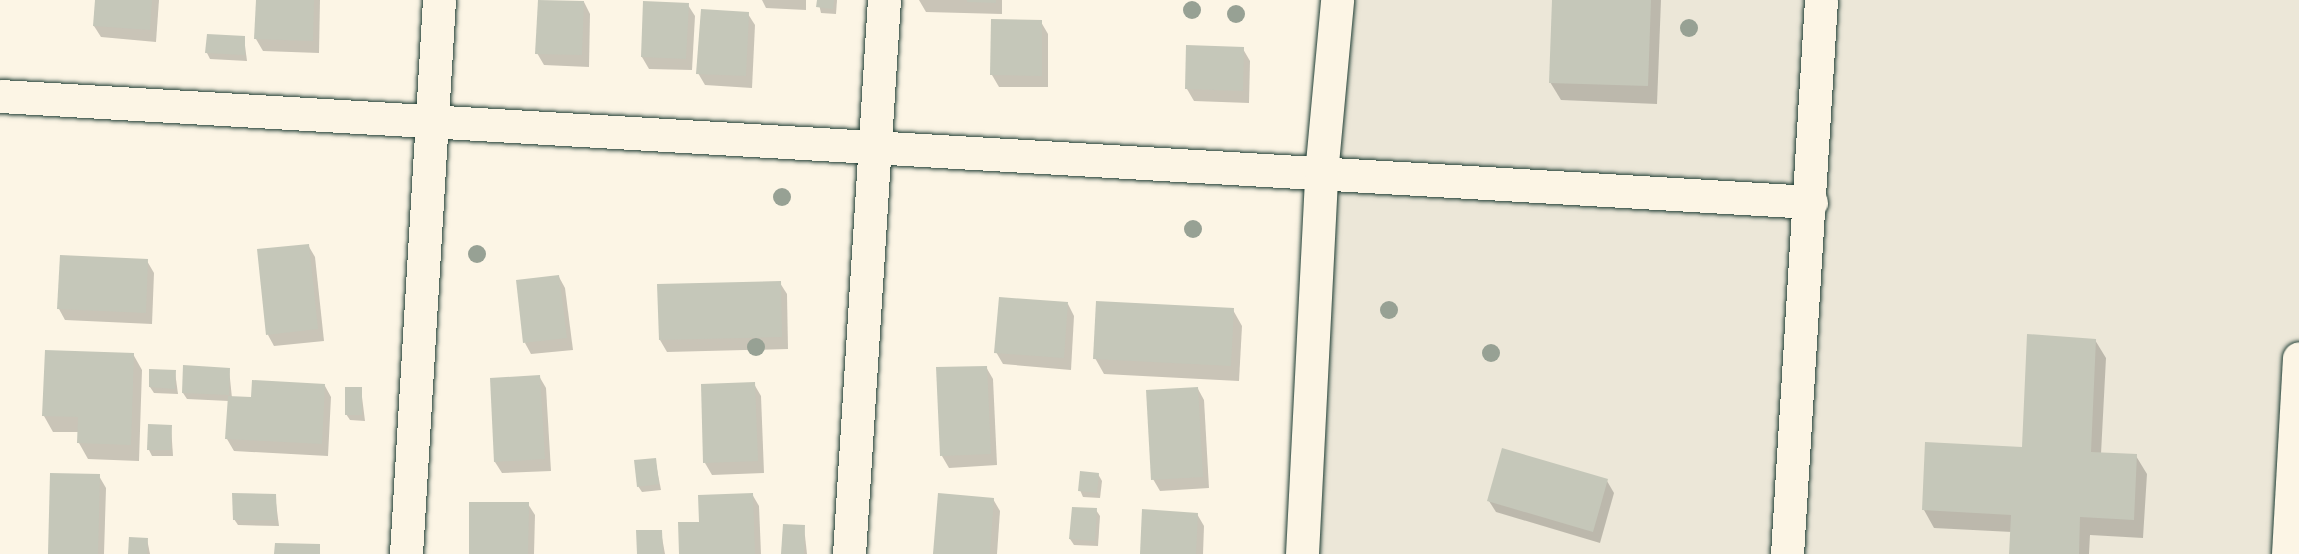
<!DOCTYPE html>
<html>
<head>
<meta charset="utf-8">
<style>
	body { margin:0 }
	#map { position:relative; width:2299px; height:554px; overflow:hidden; background:#fcf5e5; font-family:Dekko,sans-serif }
	div>[style] { position:absolute }
	.built>* { inset:0; background:#ece7d8 }
	.shadow>* { inset:0; background:#0003 }
	.building>* { inset:0; background:#c5c7b9 }
	.roads { filter:drop-shadow(0 0 2px #1f3d34) drop-shadow(0 0 2px #1f3d34) }
	.minor>* { height:33px; margin:-16.5px; padding:0 16.5px; transform-origin:16.5px; border-radius:16.5px; background:#fcf5e5 }
	.trees>* { width:18px; height:18px; margin:-9px; border-radius:50%; background:#97a194 }
	span { translate:-50% -50%; white-space:nowrap; text-align:center; line-height:1.15; -webkit-text-stroke:4.5px #fcf5e5; paint-order:stroke }
</style>
</head>
<body>
<div id="map">
	<div class="built">
		<i style="clip-path:polygon(1337px 0,2299px 0,2299px 554px,1302px 554px)"></i>
	</div>
	<div class="shadow">
		<i style="clip-path:polygon(96px 0,159px 0,156px 42px,101px 37px,94px 26px)"></i>
		<i style="clip-path:polygon(257px 0,320px 0,319px 53px,263px 51px,256px 39px)"></i>
		<i style="clip-path:polygon(762px 0,806px 0,806px 10px,766px 8px)"></i>
		<i style="clip-path:polygon(818px 0,837px 0,836px 14px,821px 13px)"></i>
		<i style="clip-path:polygon(919px 0,1002px 0,1002px 14px,926px 12px)"></i>
		<i style="clip-path:polygon(1553px 0,1661px 0,1657px 104px,1561px 100px,1550px 82px)"></i>
		<i style="clip-path:polygon(584px 2px,590px 14px,589px 67px,544px 65px,537px 53px)"></i>
		<i style="clip-path:polygon(688px 5px,695px 16px,692px 70px,649px 69px,642px 57px)"></i>
		<i style="clip-path:polygon(748px 14px,755px 25px,752px 88px,705px 85px,698px 73px)"></i>
		<i style="clip-path:polygon(1041px 22px,1048px 34px,1048px 87px,999px 87px,992px 75px)"></i>
		<i style="clip-path:polygon(244px 38px,247px 61px,210px 59px,207px 53px)"></i>
		<i style="clip-path:polygon(1243px 49px,1250px 61px,1249px 103px,1194px 101px,1187px 89px)"></i>
		<i style="clip-path:polygon(308px 245px,315px 257px,324px 341px,274px 346px,268px 335px)"></i>
		<i style="clip-path:polygon(147px 261px,154px 273px,152px 324px,65px 320px,59px 309px)"></i>
		<i style="clip-path:polygon(559px 277px,565px 288px,573px 350px,531px 354px,525px 343px)"></i>
		<i style="clip-path:polygon(780px 283px,787px 294px,788px 349px,667px 352px,660px 340px)"></i>
		<i style="clip-path:polygon(1068px 304px,1074px 316px,1071px 370px,1003px 364px,996px 352px)"></i>
		<i style="clip-path:polygon(1233px 310px,1242px 326px,1239px 381px,1104px 374px,1095px 358px)"></i>
		<i style="clip-path:polygon(2095px 340px,2106px 358px,2101px 454px,2136px 456px,2147px 474px,2143px 538px,2090px 535px,2089px 554px,2011px 554px,2012px 532px,1934px 528px,1924px 510px,2023px 448px)"></i>
		<i style="clip-path:polygon(133px 354px,142px 370px,139px 461px,88px 459px,79px 443px,79px 432px,53px 432px,44px 416px)"></i>
		<i style="clip-path:polygon(986px 367px,993px 379px,997px 465px,949px 468px,942px 456px)"></i>
		<i style="clip-path:polygon(229px 369px,232px 398px,253px 399px,325px 386px,331px 397px,328px 456px,234px 451px,227px 439px,229px 401px,187px 399px,183px 393px)"></i>
		<i style="clip-path:polygon(175px 372px,178px 394px,154px 393px,150px 387px)"></i>
		<i style="clip-path:polygon(539px 376px,546px 388px,551px 471px,502px 473px,495px 462px)"></i>
		<i style="clip-path:polygon(754px 384px,761px 396px,764px 473px,712px 475px,705px 463px)"></i>
		<i style="clip-path:polygon(361px 389px,365px 421px,350px 420px,346px 414px)"></i>
		<i style="clip-path:polygon(1198px 389px,1204px 400px,1209px 488px,1160px 491px,1153px 479px)"></i>
		<i style="clip-path:polygon(171px 426px,173px 456px,152px 456px,149px 450px)"></i>
		<i style="clip-path:polygon(655px 459px,661px 490px,642px 492px,638px 486px)"></i>
		<i style="clip-path:polygon(1098px 474px,1102px 481px,1100px 498px,1083px 497px,1080px 490px)"></i>
		<i style="clip-path:polygon(99px 476px,106px 488px,104px 554px,49px 554px)"></i>
		<i style="clip-path:polygon(1607px 481px,1614px 493px,1600px 543px,1496px 512px,1489px 501px)"></i>
		<i style="clip-path:polygon(752px 494px,759px 506px,761px 554px,681px 554px,700px 523px)"></i>
		<i style="clip-path:polygon(275px 495px,279px 526px,238px 525px,234px 519px)"></i>
		<i style="clip-path:polygon(993px 499px,1000px 511px,997px 554px,935px 554px)"></i>
		<i style="clip-path:polygon(528px 504px,535px 515px,534px 554px,470px 554px)"></i>
		<i style="clip-path:polygon(1096px 510px,1100px 516px,1098px 546px,1074px 545px,1070px 539px)"></i>
		<i style="clip-path:polygon(1197px 514px,1204px 526px,1203px 554px,1141px 554px)"></i>
		<i style="clip-path:polygon(804px 527px,807px 554px,783px 554px)"></i>
		<i style="clip-path:polygon(661px 532px,665px 554px,638px 554px)"></i>
		<i style="clip-path:polygon(147px 539px,150px 554px,130px 554px)"></i>
	</div>
	<div class="building">
		<i style="clip-path:polygon(95px 0,152px 0,150px 30px,93px 26px)"></i>
		<i style="clip-path:polygon(256px 0,314px 0,313px 41px,254px 39px)"></i>
		<i style="clip-path:polygon(538px 0,584px 1px,582px 55px,535px 54px)"></i>
		<i style="clip-path:polygon(817px 0,834px 0,833px 9px,816px 7px)"></i>
		<i style="clip-path:polygon(967px 0,996px 0,996px 3px,967px 2px)"></i>
		<i style="clip-path:polygon(1552px 0,1651px 0,1648px 86px,1549px 83px)"></i>
		<i style="clip-path:polygon(643px 1px,689px 3px,686px 59px,641px 57px)"></i>
		<i style="clip-path:polygon(701px 9px,749px 12px,746px 76px,696px 74px)"></i>
		<i style="clip-path:polygon(991px 19px,1042px 20px,1042px 76px,990px 75px)"></i>
		<i style="clip-path:polygon(207px 34px,245px 36px,245px 55px,205px 53px)"></i>
		<i style="clip-path:polygon(1186px 45px,1244px 47px,1243px 91px,1185px 89px)"></i>
		<i style="clip-path:polygon(309px 244px,318px 329px,266px 335px,257px 249px)"></i>
		<i style="clip-path:polygon(60px 255px,148px 259px,146px 313px,57px 309px)"></i>
		<i style="clip-path:polygon(559px 275px,567px 338px,523px 343px,516px 280px)"></i>
		<i style="clip-path:polygon(781px 281px,782px 337px,659px 340px,657px 284px)"></i>
		<i style="clip-path:polygon(999px 297px,1068px 302px,1064px 358px,994px 353px)"></i>
		<i style="clip-path:polygon(1096px 301px,1234px 308px,1231px 366px,1093px 359px)"></i>
		<i style="clip-path:polygon(2027px 334px,2096px 339px,2091px 452px,2137px 454px,2134px 520px,2080px 517px,2079px 554px,2009px 554px,2011px 515px,1922px 510px,1925px 442px,2022px 447px)"></i>
		<i style="clip-path:polygon(45px 350px,134px 353px,131px 445px,77px 443px,78px 417px,42px 416px)"></i>
		<i style="clip-path:polygon(183px 365px,230px 368px,229px 395px,182px 393px)"></i>
		<i style="clip-path:polygon(987px 366px,991px 454px,940px 456px,936px 367px)"></i>
		<i style="clip-path:polygon(149px 369px,176px 370px,175px 389px,149px 387px)"></i>
		<i style="clip-path:polygon(540px 375px,545px 459px,494px 462px,490px 378px)"></i>
		<i style="clip-path:polygon(252px 380px,325px 384px,322px 444px,225px 439px,228px 396px,251px 397px)"></i>
		<i style="clip-path:polygon(755px 382px,758px 461px,703px 463px,701px 384px)"></i>
		<i style="clip-path:polygon(345px 387px,362px 387px,362px 415px,345px 415px)"></i>
		<i style="clip-path:polygon(1198px 387px,1203px 477px,1151px 480px,1146px 390px)"></i>
		<i style="clip-path:polygon(148px 424px,172px 425px,171px 450px,147px 450px)"></i>
		<i style="clip-path:polygon(1502px 448px,1608px 479px,1593px 532px,1487px 501px)"></i>
		<i style="clip-path:polygon(656px 458px,659px 484px,637px 487px,634px 460px)"></i>
		<i style="clip-path:polygon(1080px 471px,1099px 473px,1097px 493px,1078px 491px)"></i>
		<i style="clip-path:polygon(50px 473px,100px 474px,98px 554px,48px 554px)"></i>
		<i style="clip-path:polygon(232px 493px,276px 494px,277px 520px,233px 520px)"></i>
		<i style="clip-path:polygon(753px 493px,755px 554px,679px 554px,678px 522px,699px 522px,698px 495px)"></i>
		<i style="clip-path:polygon(938px 493px,994px 498px,990px 554px,933px 554px)"></i>
		<i style="clip-path:polygon(469px 502px,529px 502px,528px 554px,469px 554px)"></i>
		<i style="clip-path:polygon(1072px 507px,1097px 508px,1095px 541px,1069px 539px)"></i>
		<i style="clip-path:polygon(1142px 509px,1198px 513px,1196px 554px,1140px 554px)"></i>
		<i style="clip-path:polygon(783px 524px,805px 525px,804px 554px,781px 554px)"></i>
		<i style="clip-path:polygon(636px 530px,662px 530px,663px 554px,637px 554px)"></i>
		<i style="clip-path:polygon(129px 537px,148px 538px,147px 554px,128px 554px)"></i>
		<i style="clip-path:polygon(275px 543px,320px 544px,320px 554px,274px 554px)"></i>
	</div>
	<div class="roads">
		<div class="minor">
			<i style="left:0;top:96px;width:1814px;rotate:3.35deg"></i>
			<i style="left:406px;top:554px;width:555px;rotate:-86.59deg"></i>
			<i style="left:849px;top:554px;width:555px;rotate:-86.39deg"></i>
			<i style="left:1302px;top:554px;width:380px;rotate:-87.1deg"></i>
			<i style="left:1321px;top:174px;width:175px;rotate:-84.7deg"></i>
			<i style="left:1787px;top:554px;width:555px;rotate:-86.49deg"></i>
			<i style="left:2288px;top:554px;width:196px;rotate:-86.8deg"></i>
		</div>
	</div>
	<div class="trees">
		<i style="left:1192px;top:10px"></i>
		<i style="left:1236px;top:14px"></i>
		<i style="left:1689px;top:28px"></i>
		<i style="left:782px;top:197px"></i>
		<i style="left:1193px;top:229px"></i>
		<i style="left:477px;top:254px"></i>
		<i style="left:1389px;top:310px"></i>
		<i style="left:756px;top:347px"></i>
		<i style="left:1491px;top:353px"></i>
	</div>
</div>
</body>
</html>
